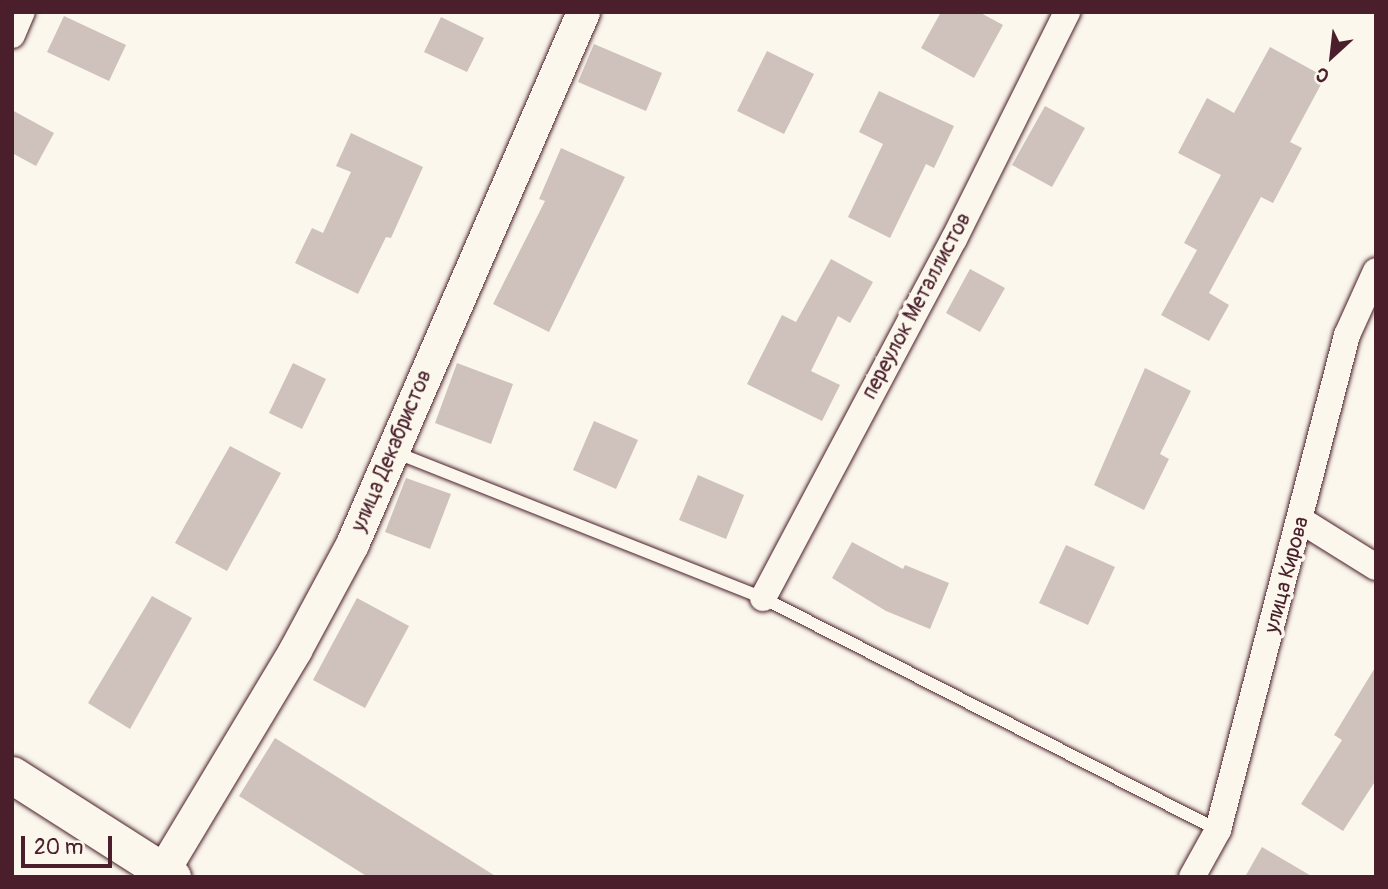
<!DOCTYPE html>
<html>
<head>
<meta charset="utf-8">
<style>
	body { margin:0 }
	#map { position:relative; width:1388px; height:889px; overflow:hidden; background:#fbf7ec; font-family:Pangolin,sans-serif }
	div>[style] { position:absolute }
	.building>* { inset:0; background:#cfc2bc }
	.roads { filter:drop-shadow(0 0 2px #4a1f2b) drop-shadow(0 0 2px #4a1f2b) }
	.service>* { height:12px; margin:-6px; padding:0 6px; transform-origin:6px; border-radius:6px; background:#fbf7ec }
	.minor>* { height:26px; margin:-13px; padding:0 13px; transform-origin:13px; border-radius:13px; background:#fbf7ec }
	.tertiary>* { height:33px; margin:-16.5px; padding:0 16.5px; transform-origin:16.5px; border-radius:16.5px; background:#fbf7ec }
	.secondary>* { height:37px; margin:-18.5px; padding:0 18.5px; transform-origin:18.5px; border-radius:18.5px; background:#fbf7ec }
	span { translate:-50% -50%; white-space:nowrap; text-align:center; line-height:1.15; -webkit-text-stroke:7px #fbf7ec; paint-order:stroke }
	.street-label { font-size:21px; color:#4a1f2b }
	.frame { position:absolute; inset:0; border:14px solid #4a1f2b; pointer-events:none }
	.north { position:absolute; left:1297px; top:21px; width:70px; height:70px; -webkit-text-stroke:5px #fbf7ec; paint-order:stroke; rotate:207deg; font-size:19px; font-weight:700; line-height:28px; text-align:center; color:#4a1f2b }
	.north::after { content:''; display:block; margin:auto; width:24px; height:32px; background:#4a1f2b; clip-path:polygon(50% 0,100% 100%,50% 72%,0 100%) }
	.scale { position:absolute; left:21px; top:836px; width:91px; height:32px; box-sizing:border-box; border:4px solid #4a1f2b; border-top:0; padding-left:9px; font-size:21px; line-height:24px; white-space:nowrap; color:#4a1f2b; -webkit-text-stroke:5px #fbf7ec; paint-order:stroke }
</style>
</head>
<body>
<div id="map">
	<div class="building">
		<i style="clip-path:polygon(941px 12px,979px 12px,1003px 25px,974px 78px,921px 48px)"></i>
		<i style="clip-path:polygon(64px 16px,126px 45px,109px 81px,47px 52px)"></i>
		<i style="clip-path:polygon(441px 17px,484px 38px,467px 72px,424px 52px)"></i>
		<i style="clip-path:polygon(594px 44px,662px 73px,646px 111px,578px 82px)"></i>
		<i style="clip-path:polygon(1270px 47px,1325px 77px,1290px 142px,1302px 148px,1273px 203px,1261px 197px,1209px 293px,1229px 305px,1209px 341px,1161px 315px,1197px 250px,1184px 243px,1221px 175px,1178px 153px,1207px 98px,1234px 113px)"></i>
		<i style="clip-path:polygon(767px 51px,814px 74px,784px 134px,737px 111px)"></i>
		<i style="clip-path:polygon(879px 91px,954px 126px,934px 168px,926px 164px,890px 238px,848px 217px,883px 144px,859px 132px)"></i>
		<i style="clip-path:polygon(1045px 106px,1085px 128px,1052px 187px,1012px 165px)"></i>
		<i style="clip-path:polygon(12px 110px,54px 133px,36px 166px,12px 153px)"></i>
		<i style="clip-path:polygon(351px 133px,423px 167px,391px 238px,386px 237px,358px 294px,295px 263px,312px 228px,323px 233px,351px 172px,336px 166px)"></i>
		<i style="clip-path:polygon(561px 148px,625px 177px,549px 332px,493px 304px,545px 201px,539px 199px)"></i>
		<i style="clip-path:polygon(831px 259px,873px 282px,850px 323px,838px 316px,811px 371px,840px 385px,822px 421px,747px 384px,782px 315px,796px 322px)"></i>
		<i style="clip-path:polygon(970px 269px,1005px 288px,980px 332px,946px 313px)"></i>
		<i style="clip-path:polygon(293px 363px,326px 379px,302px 429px,269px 413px)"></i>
		<i style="clip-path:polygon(457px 363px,513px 384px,491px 444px,435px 423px)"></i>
		<i style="clip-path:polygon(1145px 368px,1191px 391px,1160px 454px,1169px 459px,1144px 510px,1094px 485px)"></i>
		<i style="clip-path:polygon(594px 421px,638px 440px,616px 489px,573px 470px)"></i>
		<i style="clip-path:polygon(230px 446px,281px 473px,227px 571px,175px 543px)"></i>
		<i style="clip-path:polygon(698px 475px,744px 495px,726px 539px,679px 520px)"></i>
		<i style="clip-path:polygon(406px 478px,451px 494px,430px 549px,385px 532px)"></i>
		<i style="clip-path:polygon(852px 542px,903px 569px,905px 565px,949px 583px,930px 629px,886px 611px,832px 578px)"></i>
		<i style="clip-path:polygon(1066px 545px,1115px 567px,1088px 625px,1039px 603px)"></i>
		<i style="clip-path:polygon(152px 596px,192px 618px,130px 729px,88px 703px)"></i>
		<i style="clip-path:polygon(357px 598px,409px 626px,365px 708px,313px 680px)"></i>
		<i style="clip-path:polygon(1376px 666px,1376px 780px,1343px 831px,1301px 804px,1342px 740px,1334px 735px)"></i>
		<i style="clip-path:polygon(275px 738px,497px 877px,368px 877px,239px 796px)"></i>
		<i style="clip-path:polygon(1262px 847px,1313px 877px,1245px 877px)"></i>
	</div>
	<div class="roads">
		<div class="service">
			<i style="left:392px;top:451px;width:399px;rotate:21.6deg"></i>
			<i style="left:763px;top:598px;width:511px;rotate:27.02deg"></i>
		</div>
		<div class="minor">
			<i style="left:12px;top:35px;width:25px;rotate:-67deg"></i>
			<i style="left:1302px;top:521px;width:87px;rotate:31.9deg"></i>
			<i style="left:763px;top:598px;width:407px;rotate:-62deg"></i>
			<i style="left:954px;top:239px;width:254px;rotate:-63.5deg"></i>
			<i style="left:1192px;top:877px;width:54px;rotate:-61deg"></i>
			<i style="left:1218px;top:830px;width:512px;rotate:-75.39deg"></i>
			<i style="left:1347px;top:335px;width:70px;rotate:-65.6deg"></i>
		</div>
		<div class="tertiary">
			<i style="left:163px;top:870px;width:257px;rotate:-59deg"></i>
			<i style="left:295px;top:650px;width:120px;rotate:-61.7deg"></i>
			<i style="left:352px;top:544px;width:580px;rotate:-66.53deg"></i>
		</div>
		<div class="secondary">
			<i style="left:12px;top:775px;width:190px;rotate:32.5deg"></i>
		</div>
	</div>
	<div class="street-label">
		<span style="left:917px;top:306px;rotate:-62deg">переулок Металлистов</span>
		<span style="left:392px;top:451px;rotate:-67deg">улица Декабристов</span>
		<span style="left:1287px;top:575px;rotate:-75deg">улица Кирова</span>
	</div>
	<div class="frame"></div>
	<div class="north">С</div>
	<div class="scale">20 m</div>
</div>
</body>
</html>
